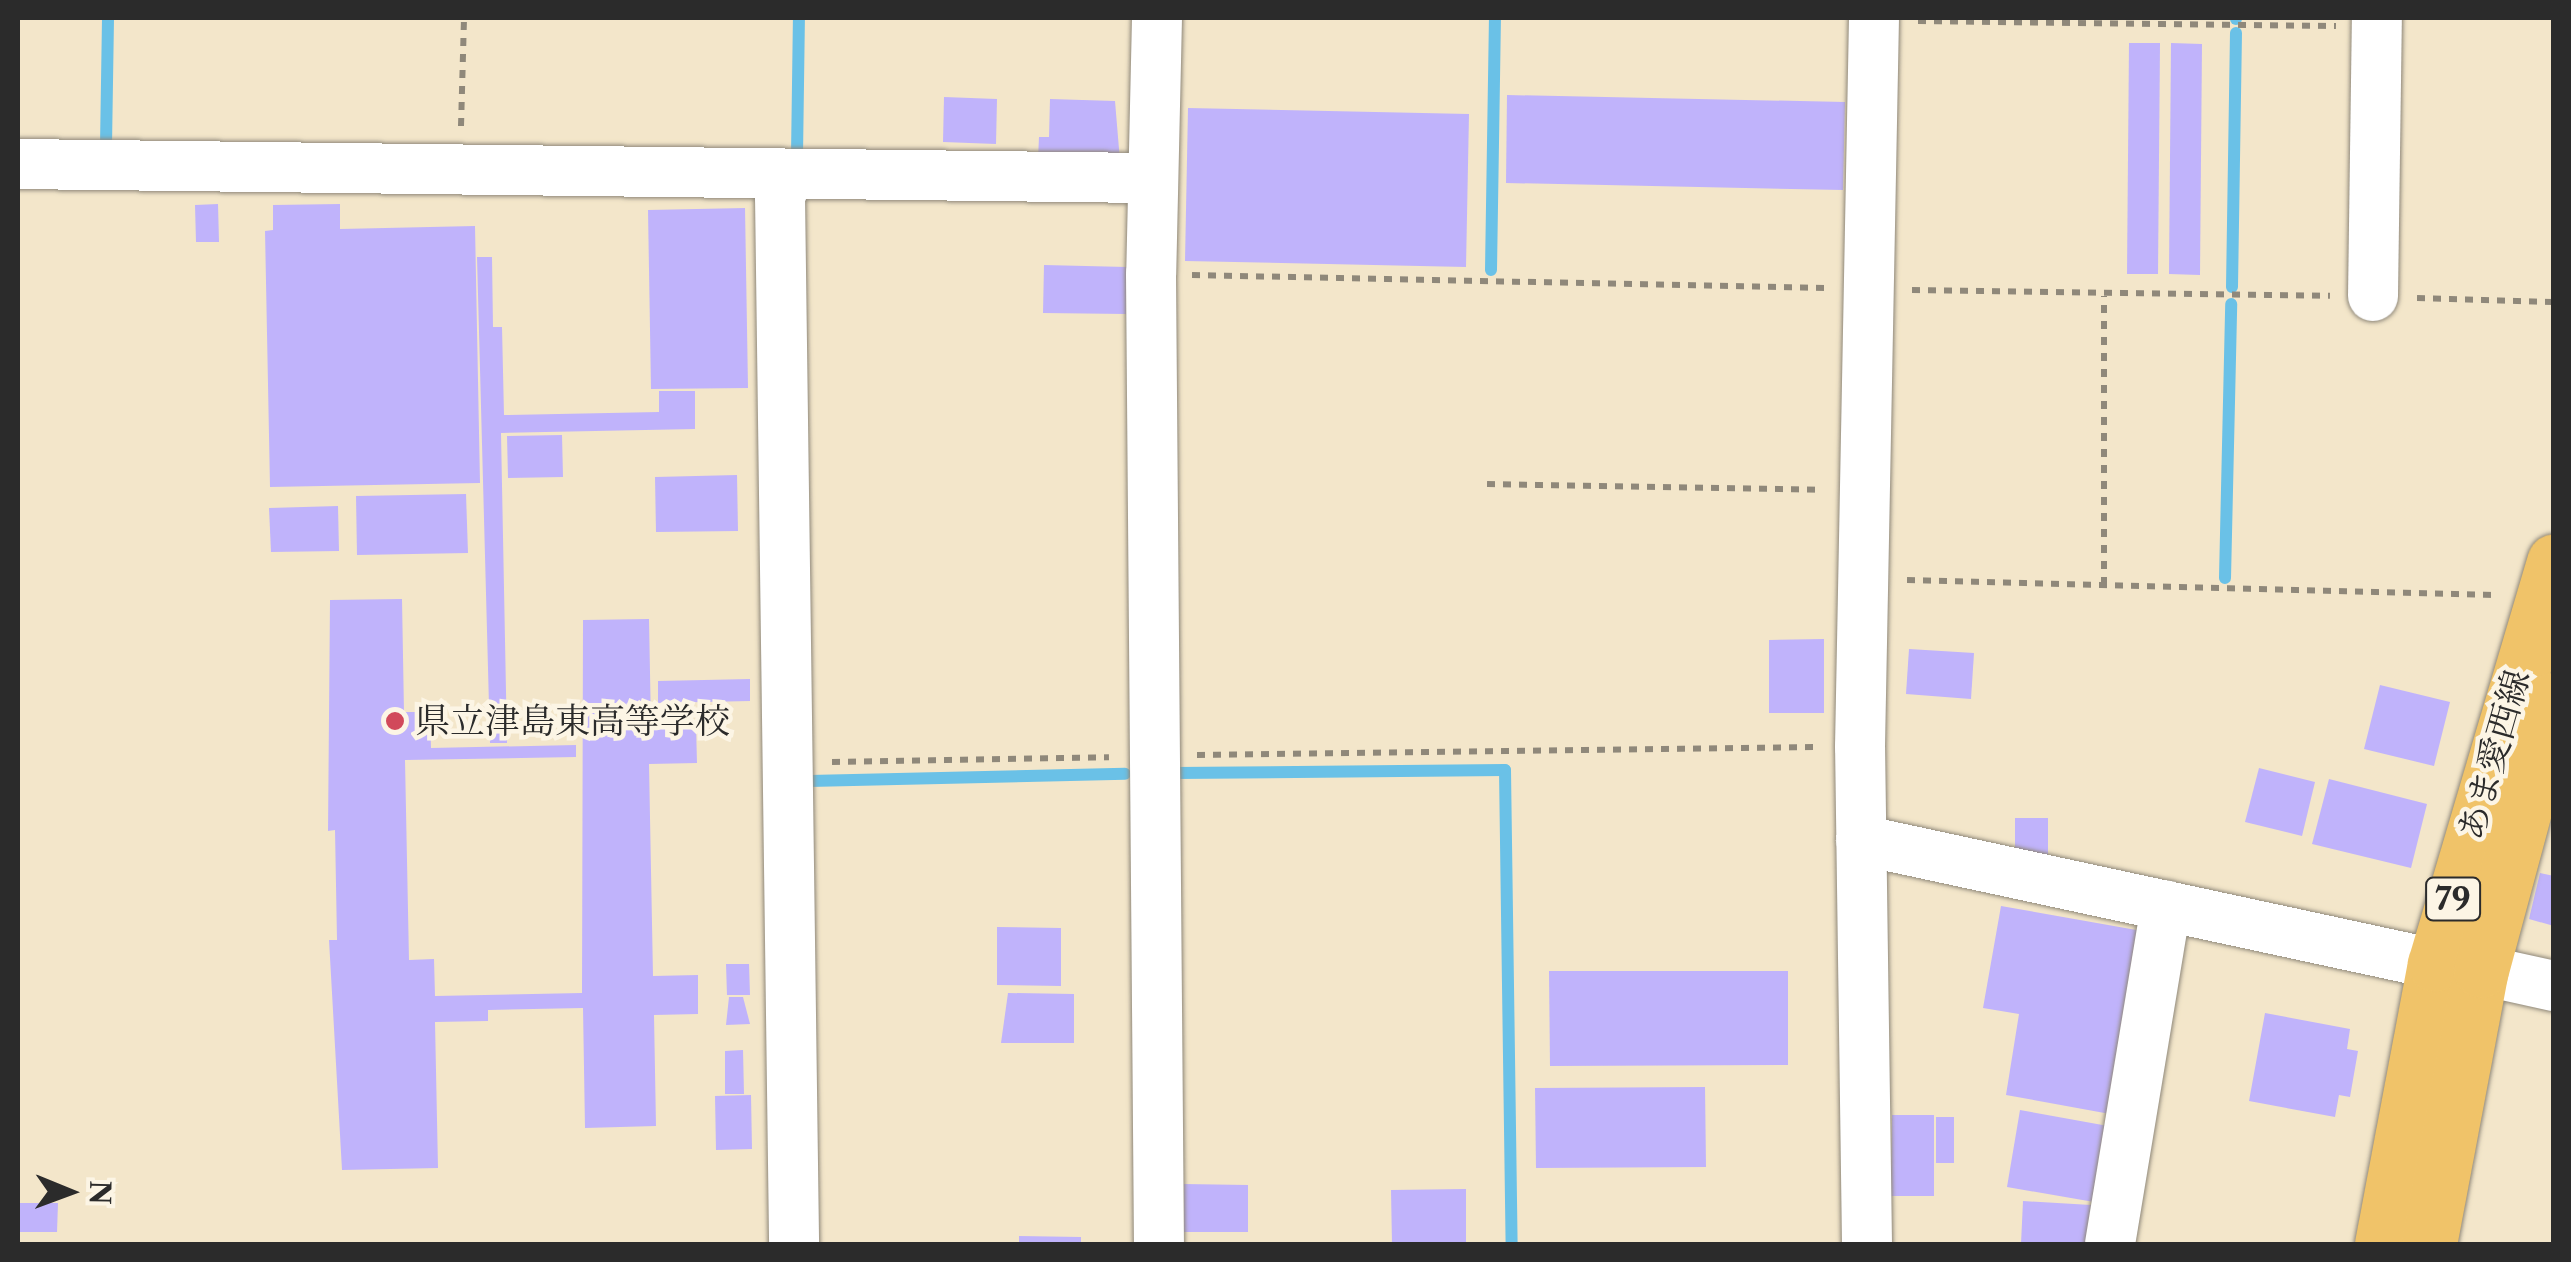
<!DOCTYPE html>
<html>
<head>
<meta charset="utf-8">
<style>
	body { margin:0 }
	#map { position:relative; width:2571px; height:1262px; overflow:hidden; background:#f3e6ca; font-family:"Libre Caslon Text","Noto Serif JP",serif }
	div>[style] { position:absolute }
	.stream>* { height:12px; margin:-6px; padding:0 6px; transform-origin:6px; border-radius:6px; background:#6ac1e7 }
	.building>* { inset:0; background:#c0b3fb }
	.path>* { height:6px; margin-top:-3px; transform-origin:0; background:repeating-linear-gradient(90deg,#8f887a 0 8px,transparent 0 16px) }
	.roads { filter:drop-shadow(0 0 2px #8f887a) drop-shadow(0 0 2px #8f887a) }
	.minor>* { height:50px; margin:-25px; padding:0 25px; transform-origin:25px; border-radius:25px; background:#fff }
	.primary>* { height:55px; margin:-27.5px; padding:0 27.5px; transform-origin:27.5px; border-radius:27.5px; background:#f0c369 }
	.dots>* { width:28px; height:28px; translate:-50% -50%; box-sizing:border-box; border:5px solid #fcf5e5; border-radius:50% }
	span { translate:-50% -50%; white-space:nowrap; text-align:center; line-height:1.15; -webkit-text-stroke:9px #fcf5e5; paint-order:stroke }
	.shield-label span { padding:2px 8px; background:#fcf5e5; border:2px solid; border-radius:8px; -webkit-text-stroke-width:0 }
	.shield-label { font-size:32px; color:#2b2b2b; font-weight:700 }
	.poi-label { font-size:35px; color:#2b2b2b }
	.left { translate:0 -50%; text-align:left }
	.street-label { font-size:35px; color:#2b2b2b }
	.frame { position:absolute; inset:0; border:20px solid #2b2b2b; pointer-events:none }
	.north { position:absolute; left:20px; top:1142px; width:100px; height:100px; -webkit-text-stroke:8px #fcf5e5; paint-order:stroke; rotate:91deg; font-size:28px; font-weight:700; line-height:40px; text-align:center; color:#2b2b2b }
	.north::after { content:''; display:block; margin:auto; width:35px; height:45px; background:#2b2b2b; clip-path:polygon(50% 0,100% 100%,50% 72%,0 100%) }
</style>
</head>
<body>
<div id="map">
	<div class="stream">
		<i style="left:2236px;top:19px;width:1px;rotate:-90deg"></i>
		<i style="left:106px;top:146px;width:128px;rotate:-89.1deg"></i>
		<i style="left:797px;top:156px;width:138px;rotate:-89.2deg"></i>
		<i style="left:1491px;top:270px;width:252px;rotate:-89.1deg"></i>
		<i style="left:2232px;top:287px;width:254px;rotate:-89.1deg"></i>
		<i style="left:2225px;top:578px;width:274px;rotate:-88.7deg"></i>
		<i style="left:1175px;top:773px;width:330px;rotate:-0.5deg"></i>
		<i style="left:1505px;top:770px;width:474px;rotate:89.2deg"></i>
		<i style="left:809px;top:781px;width:316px;rotate:-1.3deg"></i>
	</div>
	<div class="building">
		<i style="clip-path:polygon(2129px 43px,2160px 43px,2158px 274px,2127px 274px)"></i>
		<i style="clip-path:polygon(2171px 43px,2202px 44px,2200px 275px,2169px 274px)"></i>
		<i style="clip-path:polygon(1507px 95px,1845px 102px,1843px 190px,1506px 183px)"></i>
		<i style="clip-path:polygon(944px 97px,997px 99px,996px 144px,943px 142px)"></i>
		<i style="clip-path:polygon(1050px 99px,1115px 101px,1120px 161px,1038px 159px,1039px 137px,1049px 137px)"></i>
		<i style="clip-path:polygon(1188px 108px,1469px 114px,1466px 267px,1185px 261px)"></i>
		<i style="clip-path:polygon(218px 204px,219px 242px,196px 242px,195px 205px)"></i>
		<i style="clip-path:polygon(340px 204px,340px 229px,475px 226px,480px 483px,270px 487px,265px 231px,273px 230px,273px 205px)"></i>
		<i style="clip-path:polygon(745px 208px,748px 388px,651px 389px,648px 210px)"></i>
		<i style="clip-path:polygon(477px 257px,492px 257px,493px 327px,502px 327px,504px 415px,659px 412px,659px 391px,695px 391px,695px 429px,501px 433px,507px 743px,490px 743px)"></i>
		<i style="clip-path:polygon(1044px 265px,1127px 267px,1126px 314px,1043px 313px)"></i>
		<i style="clip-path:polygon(562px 435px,563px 477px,508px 478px,507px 436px)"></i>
		<i style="clip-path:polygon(737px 475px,738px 531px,656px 532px,655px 477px)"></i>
		<i style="clip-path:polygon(466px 494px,468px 553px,357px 555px,356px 496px)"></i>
		<i style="clip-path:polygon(338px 506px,339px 551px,271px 552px,269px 508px)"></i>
		<i style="clip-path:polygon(402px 599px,404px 712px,430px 712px,431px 748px,576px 745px,576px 757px,405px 760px,409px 960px,434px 959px,435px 996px,582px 993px,583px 620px,649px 619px,651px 726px,696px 725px,697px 763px,649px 764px,653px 976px,698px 975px,698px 1014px,654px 1015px,656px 1126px,585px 1128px,583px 1008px,488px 1010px,488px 1021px,435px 1022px,438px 1168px,342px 1170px,329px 940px,337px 940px,335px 830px,328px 831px,330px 600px)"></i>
		<i style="clip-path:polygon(1824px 639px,1824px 713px,1769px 713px,1769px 640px)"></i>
		<i style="clip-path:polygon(1909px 649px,1974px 653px,1971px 699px,1906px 694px)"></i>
		<i style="clip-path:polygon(750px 679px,750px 701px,658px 703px,658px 681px)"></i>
		<i style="clip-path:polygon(2380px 685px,2450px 702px,2434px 766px,2364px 749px)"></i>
		<i style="clip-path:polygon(2259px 768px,2315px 782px,2302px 836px,2245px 822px)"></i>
		<i style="clip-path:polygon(2329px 779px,2427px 804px,2411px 868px,2312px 844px)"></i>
		<i style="clip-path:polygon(2015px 818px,2048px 818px,2048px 857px,2015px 857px)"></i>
		<i style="clip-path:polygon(2540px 873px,2554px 876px,2554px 926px,2529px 919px)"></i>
		<i style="clip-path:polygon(2001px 906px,2142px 931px,2110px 1114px,2006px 1095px,2019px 1014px,1983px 1008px)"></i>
		<i style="clip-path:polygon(997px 927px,1061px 928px,1061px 986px,997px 985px)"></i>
		<i style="clip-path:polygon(726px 964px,749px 964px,750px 995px,727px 995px)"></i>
		<i style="clip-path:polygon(1549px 971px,1788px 971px,1788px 1065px,1550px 1066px)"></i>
		<i style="clip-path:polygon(1008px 993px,1074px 994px,1074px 1043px,1001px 1043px)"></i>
		<i style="clip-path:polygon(729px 997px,743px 997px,750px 1024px,726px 1025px)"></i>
		<i style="clip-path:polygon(2265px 1013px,2350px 1029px,2347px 1049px,2358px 1051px,2350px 1097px,2339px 1095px,2335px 1117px,2249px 1101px)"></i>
		<i style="clip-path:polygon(743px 1050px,744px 1094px,725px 1094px,725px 1051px)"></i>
		<i style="clip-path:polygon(1705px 1087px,1706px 1167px,1536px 1168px,1535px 1088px)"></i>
		<i style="clip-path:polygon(751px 1095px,752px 1149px,716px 1150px,715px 1096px)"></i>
		<i style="clip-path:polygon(2020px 1110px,2108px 1126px,2094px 1202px,2007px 1187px)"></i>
		<i style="clip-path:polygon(1892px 1115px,1934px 1115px,1934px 1196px,1891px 1196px)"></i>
		<i style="clip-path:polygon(1936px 1117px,1954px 1117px,1954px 1163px,1936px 1163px)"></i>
		<i style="clip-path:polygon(1184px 1184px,1248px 1185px,1248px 1232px,1184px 1232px)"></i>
		<i style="clip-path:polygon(1466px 1189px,1466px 1244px,1392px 1244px,1391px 1190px)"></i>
		<i style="clip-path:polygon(2023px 1201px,2091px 1205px,2089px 1244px,2021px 1244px)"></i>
		<i style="clip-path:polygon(18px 1203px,58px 1203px,57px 1232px,18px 1232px)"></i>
		<i style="clip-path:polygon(1019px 1236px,1081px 1237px,1081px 1244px,1019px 1244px)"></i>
	</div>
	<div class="path">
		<i style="left:1918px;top:21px;width:418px;rotate:0.7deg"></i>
		<i style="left:461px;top:126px;width:108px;rotate:-88.4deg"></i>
		<i style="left:1192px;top:275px;width:633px;rotate:1.18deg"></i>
		<i style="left:1912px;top:290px;width:418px;rotate:0.8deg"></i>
		<i style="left:2417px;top:298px;width:137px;rotate:1.7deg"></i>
		<i style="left:1487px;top:484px;width:334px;rotate:1deg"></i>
		<i style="left:1907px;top:580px;width:588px;rotate:1.46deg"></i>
		<i style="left:2104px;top:585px;width:289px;rotate:-90deg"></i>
		<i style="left:1197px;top:755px;width:617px;rotate:-0.74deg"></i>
		<i style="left:832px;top:762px;width:277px;rotate:-1deg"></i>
	</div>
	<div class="roads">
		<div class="minor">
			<i style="left:1157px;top:18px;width:256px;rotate:91.3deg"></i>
			<i style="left:1151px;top:274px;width:970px;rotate:89.53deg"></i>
			<i style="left:18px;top:164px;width:1135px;rotate:0.71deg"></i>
			<i style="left:788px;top:178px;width:20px;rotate:114deg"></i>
			<i style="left:780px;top:196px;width:1048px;rotate:89.23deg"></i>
			<i style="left:2373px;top:296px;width:278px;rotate:-89.2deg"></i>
			<i style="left:1861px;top:840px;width:587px;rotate:12.19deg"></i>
			<i style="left:2481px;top:970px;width:75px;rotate:12.4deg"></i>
			<i style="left:1867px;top:1244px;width:497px;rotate:-90.8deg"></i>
			<i style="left:1860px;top:747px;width:729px;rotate:-88.9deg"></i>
			<i style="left:2110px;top:1244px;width:343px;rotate:-80.6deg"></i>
		</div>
		<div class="primary">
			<i style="left:2382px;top:1244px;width:285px;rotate:-79.3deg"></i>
			<i style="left:2435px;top:964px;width:420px;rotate:-73.5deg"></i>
			<i style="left:2429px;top:1244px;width:279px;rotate:-79.3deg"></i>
			<i style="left:2481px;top:970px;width:280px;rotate:-74.9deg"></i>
		</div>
	</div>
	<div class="dots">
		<i style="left:395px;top:721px;background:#d1495b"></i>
	</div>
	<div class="shield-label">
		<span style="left:2453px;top:899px">79</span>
	</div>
	<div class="poi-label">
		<span class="left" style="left:415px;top:721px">県立津島東高等学校</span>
	</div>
	<div class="street-label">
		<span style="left:2494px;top:755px;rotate:-74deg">あま愛西線</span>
	</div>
	<div class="frame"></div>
	<div class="north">N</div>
</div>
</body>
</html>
